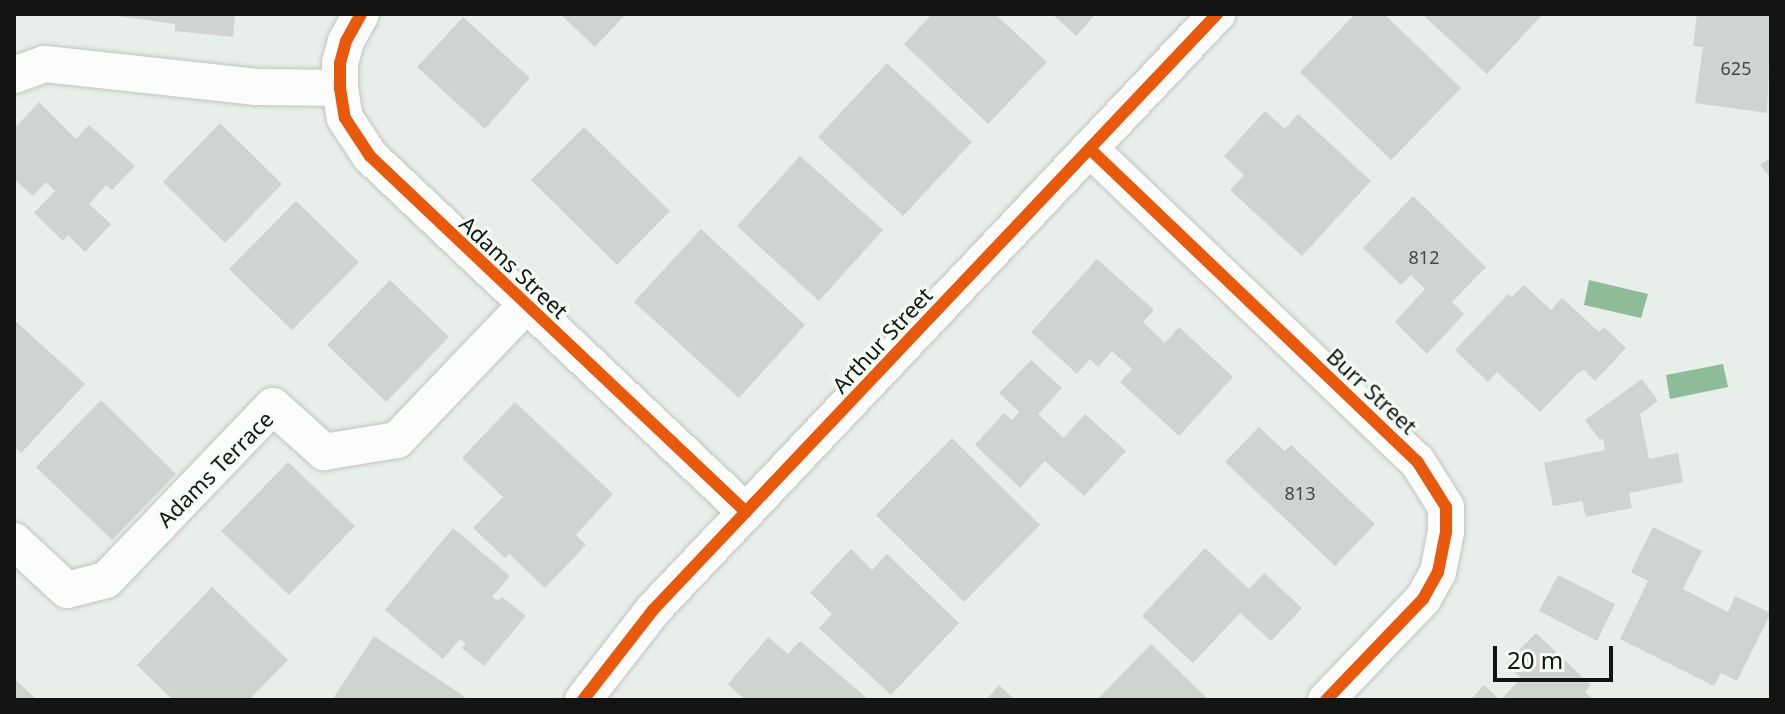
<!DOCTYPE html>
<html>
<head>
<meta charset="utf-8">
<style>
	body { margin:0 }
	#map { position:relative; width:1785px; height:714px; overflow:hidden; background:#e8eee9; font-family:"Noto Sans",sans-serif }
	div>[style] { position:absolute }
	.water>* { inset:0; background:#8ebc98 }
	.building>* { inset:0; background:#d0d4d0 }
	.roads { filter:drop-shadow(0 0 2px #c1c5c2) drop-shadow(0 0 2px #c1c5c2) }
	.minor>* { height:36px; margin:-18px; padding:0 18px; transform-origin:18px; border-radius:18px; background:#fcfcfc }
	.cycleway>* { height:12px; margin:-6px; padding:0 6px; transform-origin:6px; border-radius:6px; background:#e8590c }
	span { translate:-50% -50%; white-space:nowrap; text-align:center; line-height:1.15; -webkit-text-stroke:6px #f4fdf5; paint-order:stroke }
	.number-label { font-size:18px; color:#444744 }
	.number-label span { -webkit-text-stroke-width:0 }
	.street-label { font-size:22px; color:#121513 }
	.frame { position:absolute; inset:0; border:16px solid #121513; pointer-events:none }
	.scale { position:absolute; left:1493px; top:646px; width:120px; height:36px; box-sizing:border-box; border:4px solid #121513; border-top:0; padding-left:10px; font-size:24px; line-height:28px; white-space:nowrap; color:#121513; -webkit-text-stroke:6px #f4fdf5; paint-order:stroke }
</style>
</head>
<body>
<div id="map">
	<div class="water">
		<i style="clip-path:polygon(1589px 280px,1648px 294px,1641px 318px,1584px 305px)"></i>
		<i style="clip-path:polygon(1723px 364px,1728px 387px,1670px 399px,1666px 375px)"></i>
	</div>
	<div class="building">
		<i style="clip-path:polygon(103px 14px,235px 14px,233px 37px,175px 31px,175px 24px)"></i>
		<i style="clip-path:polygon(560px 14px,626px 14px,595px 47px)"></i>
		<i style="clip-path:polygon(932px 14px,995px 14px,1047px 62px,988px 124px,904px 44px)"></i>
		<i style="clip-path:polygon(1052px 14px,1096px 14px,1076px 36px)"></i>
		<i style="clip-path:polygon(1355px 14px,1384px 14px,1461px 88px,1391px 160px,1300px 72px)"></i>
		<i style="clip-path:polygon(1422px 14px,1543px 14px,1487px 74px)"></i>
		<i style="clip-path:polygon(1697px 14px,1771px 14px,1767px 113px,1695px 103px,1703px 47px,1693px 46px)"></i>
		<i style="clip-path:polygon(463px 17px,530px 78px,485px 129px,417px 67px)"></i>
		<i style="clip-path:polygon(887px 63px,972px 142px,903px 216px,818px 137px)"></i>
		<i style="clip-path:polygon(39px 102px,76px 139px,89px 125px,135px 166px,112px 190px,106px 185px,89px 204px,111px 224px,85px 252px,68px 235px,63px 241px,34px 213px,55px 191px,46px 182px,33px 196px,14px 179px,14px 129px)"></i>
		<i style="clip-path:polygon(1265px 111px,1285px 129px,1298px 114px,1371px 181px,1302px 256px,1230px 190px,1244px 175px,1224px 156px)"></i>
		<i style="clip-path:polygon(220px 123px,282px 184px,225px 243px,163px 182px)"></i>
		<i style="clip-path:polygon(584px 127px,670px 211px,617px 265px,531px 180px)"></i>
		<i style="clip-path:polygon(800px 156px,883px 230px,819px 301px,737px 226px)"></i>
		<i style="clip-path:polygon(1771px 157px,1771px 179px,1760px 165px)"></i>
		<i style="clip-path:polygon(1413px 196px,1486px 267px,1452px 302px,1464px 314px,1427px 354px,1395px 322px,1425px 289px,1411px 275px,1401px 285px,1363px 248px)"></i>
		<i style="clip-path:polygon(296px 201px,359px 262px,292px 330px,229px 269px)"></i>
		<i style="clip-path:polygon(701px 229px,805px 325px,739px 398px,634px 302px)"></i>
		<i style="clip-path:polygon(1097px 259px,1154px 310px,1143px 322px,1165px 343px,1179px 327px,1233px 377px,1179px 436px,1120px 382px,1132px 369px,1112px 351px,1098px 367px,1090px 359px,1077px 374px,1031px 332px)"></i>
		<i style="clip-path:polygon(390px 280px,449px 337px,386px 402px,327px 345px)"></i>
		<i style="clip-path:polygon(1524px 285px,1551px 310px,1562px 298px,1599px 332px,1604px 327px,1626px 348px,1595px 381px,1584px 370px,1578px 373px,1540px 412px,1497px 372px,1488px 382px,1455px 350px,1508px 294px,1512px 297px)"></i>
		<i style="clip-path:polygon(14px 320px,85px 384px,21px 453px,14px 446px)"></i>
		<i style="clip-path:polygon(1031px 360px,1062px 388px,1038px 414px,1064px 438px,1085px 414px,1126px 451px,1084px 496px,1045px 461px,1020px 488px,975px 445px,1004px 413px,1012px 420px,1019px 412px,999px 393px)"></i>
		<i style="clip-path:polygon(1642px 379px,1658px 401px,1640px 414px,1649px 459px,1678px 453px,1683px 482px,1629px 493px,1632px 508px,1586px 517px,1582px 501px,1553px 506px,1544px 463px,1605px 450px,1603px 438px,1600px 440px,1585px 420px)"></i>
		<i style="clip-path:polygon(101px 400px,176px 474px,112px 540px,36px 467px)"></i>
		<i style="clip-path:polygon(515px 402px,613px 494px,576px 535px,586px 545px,545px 588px,509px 554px,505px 558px,473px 528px,503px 497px,462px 458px)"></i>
		<i style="clip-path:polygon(1259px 427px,1285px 451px,1291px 445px,1375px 524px,1335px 566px,1225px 462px)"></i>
		<i style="clip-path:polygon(952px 438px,1040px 525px,964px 602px,876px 515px)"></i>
		<i style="clip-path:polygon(288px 462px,355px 526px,289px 595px,221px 531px)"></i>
		<i style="clip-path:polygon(1653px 527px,1702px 551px,1683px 589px,1728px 612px,1735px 596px,1771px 613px,1737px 681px,1721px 673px,1714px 686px,1620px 639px,1648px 581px,1631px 572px)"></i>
		<i style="clip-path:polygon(453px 528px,510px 576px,492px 597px,498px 601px,502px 597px,526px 616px,484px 666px,462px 648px,466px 643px,460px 639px,443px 659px,385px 610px)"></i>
		<i style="clip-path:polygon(1205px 548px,1249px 589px,1264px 573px,1302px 608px,1271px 641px,1240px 613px,1193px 663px,1142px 616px)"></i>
		<i style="clip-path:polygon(851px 549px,872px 570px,887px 554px,959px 623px,891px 695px,819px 628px,832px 614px,810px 593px)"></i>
		<i style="clip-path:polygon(1558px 575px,1615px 604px,1597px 641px,1539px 611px)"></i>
		<i style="clip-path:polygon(212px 587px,288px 660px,249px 700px,173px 700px,137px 665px)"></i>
		<i style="clip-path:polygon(1536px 633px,1591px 685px,1585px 692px,1594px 700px,1501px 700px,1521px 678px,1506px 664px)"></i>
		<i style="clip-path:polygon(374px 636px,465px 697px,463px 700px,332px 700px)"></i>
		<i style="clip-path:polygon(768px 637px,788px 654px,800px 641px,869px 700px,745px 700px,728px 684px)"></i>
		<i style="clip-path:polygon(1151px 644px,1209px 700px,1097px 700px)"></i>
		<i style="clip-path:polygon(14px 678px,37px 700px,14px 700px)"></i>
		<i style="clip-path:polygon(999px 685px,1015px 700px,986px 700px)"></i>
		<i style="clip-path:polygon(1484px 685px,1500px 700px,1470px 700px)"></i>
	</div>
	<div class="roads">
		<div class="minor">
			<i style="left:361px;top:14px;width:31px;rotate:119deg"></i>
			<i style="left:346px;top:41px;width:23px;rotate:105deg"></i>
			<i style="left:340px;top:63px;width:25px;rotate:90deg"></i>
			<i style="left:340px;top:88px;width:30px;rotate:81deg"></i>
			<i style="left:345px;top:118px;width:45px;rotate:56.7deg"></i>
			<i style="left:370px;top:156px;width:518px;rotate:43.43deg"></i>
			<i style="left:14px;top:75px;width:33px;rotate:-20deg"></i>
			<i style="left:45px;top:64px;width:213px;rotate:6.2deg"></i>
			<i style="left:257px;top:87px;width:83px;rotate:0.7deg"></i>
			<i style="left:1090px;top:149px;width:452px;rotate:43.7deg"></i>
			<i style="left:1417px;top:461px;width:54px;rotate:57.8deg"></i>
			<i style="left:1446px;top:507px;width:25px;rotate:90deg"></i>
			<i style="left:1446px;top:532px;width:41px;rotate:101.3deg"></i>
			<i style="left:1438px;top:572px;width:31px;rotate:119deg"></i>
			<i style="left:1423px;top:599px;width:140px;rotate:133.8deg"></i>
			<i style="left:14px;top:541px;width:72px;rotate:42.8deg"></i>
			<i style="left:67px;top:590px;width:40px;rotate:-14.4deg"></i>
			<i style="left:106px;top:580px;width:241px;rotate:-46.2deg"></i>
			<i style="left:273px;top:406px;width:69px;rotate:42deg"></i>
			<i style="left:324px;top:452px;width:74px;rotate:-9.3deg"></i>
			<i style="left:397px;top:440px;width:187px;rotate:-46.3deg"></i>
			<i style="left:583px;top:700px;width:114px;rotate:-52.1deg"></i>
			<i style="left:653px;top:610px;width:821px;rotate:-46.58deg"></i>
		</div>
	</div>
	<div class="cycleway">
		<i style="left:361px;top:14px;width:31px;rotate:119deg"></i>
		<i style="left:346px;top:41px;width:23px;rotate:105deg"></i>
		<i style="left:340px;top:63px;width:25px;rotate:90deg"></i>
		<i style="left:340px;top:88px;width:30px;rotate:81deg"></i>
		<i style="left:345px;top:118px;width:45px;rotate:56.7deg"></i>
		<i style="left:370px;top:156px;width:518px;rotate:43.43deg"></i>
		<i style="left:1090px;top:149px;width:452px;rotate:43.7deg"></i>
		<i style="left:1417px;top:461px;width:54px;rotate:57.8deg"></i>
		<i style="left:1446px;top:507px;width:25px;rotate:90deg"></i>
		<i style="left:1446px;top:532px;width:41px;rotate:101.3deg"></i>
		<i style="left:1438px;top:572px;width:31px;rotate:119deg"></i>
		<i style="left:1423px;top:599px;width:140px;rotate:133.8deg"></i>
		<i style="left:583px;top:700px;width:114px;rotate:-52.1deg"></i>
		<i style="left:653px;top:610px;width:821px;rotate:-46.58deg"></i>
	</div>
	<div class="number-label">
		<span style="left:1736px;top:68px">625</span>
		<span style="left:1424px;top:257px">812</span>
		<span style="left:1300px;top:493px">813</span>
	</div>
	<div class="street-label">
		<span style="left:514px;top:267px;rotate:43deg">Adams Street</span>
		<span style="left:882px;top:340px;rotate:-47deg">Arthur Street</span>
		<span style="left:1372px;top:391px;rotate:43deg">Burr Street</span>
		<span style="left:215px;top:469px;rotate:-45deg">Adams Terrace</span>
	</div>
	<div class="frame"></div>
	<div class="scale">20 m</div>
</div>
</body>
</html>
